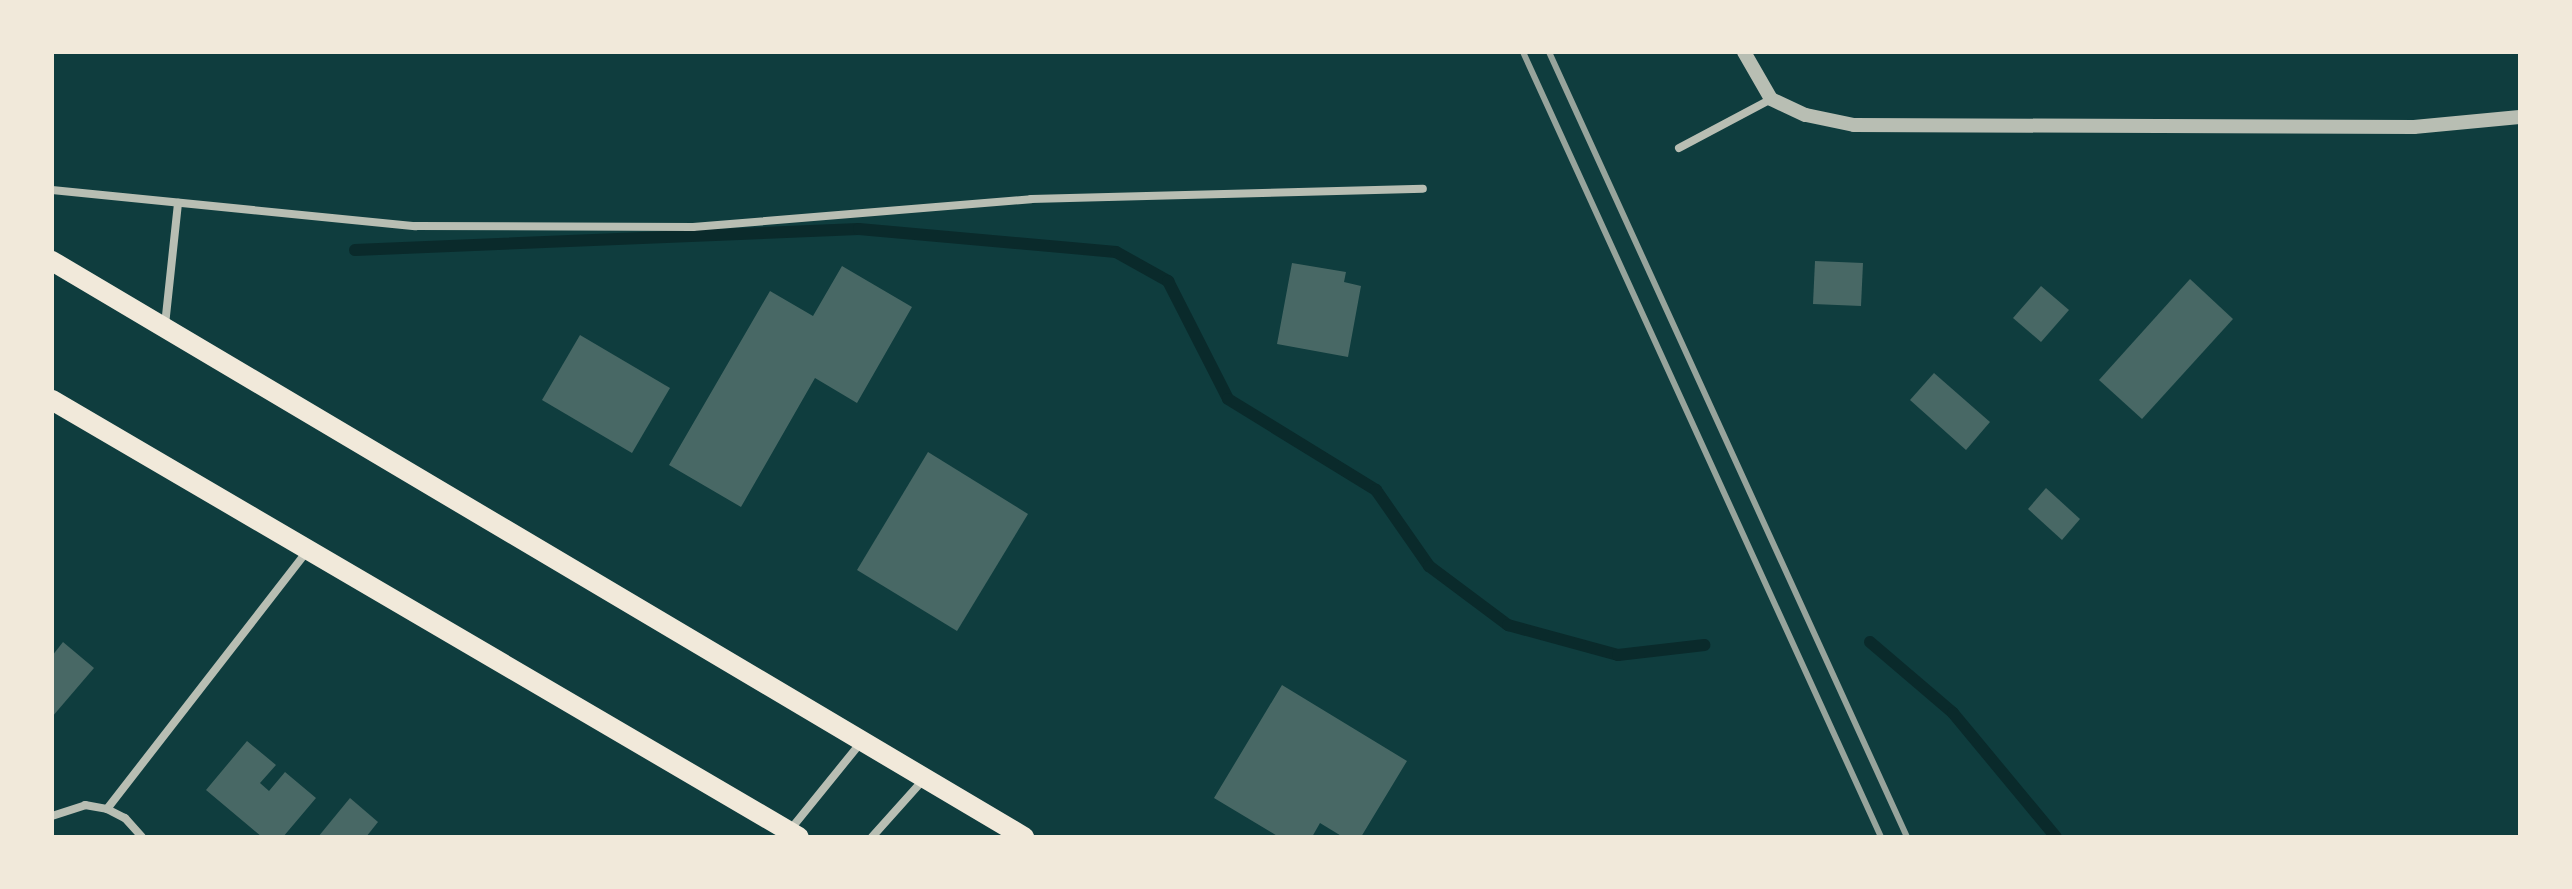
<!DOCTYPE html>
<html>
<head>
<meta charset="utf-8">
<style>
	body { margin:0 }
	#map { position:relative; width:2572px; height:889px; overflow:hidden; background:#0f3d3e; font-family:"PT Sans",sans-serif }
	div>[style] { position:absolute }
	.stream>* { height:12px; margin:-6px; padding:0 6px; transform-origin:6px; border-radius:6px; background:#0a2a2b }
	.building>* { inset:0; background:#486865 }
	.minor>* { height:8px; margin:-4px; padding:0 4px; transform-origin:4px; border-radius:4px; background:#b8beb3 }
	.tertiary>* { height:14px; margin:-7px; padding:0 7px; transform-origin:7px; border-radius:7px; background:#b8beb3 }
	.primary>* { height:20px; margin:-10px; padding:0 10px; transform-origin:10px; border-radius:10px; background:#f1e9da }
	.rail>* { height:6px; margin:-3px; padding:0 3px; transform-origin:3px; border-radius:3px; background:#97a49c }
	span { translate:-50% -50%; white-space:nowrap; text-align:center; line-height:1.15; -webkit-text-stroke:6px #f1e9da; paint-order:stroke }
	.frame { position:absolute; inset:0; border:54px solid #f1e9da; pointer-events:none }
</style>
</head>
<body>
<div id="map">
	<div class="stream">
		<i style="left:355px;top:250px;width:504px;rotate:-2.39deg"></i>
		<i style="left:859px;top:229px;width:258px;rotate:5.1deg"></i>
		<i style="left:1116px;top:252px;width:60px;rotate:29.1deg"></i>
		<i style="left:1168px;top:281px;width:132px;rotate:63deg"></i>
		<i style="left:1228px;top:399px;width:174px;rotate:31.6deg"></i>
		<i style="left:1376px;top:490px;width:93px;rotate:55.1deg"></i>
		<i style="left:1429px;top:566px;width:99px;rotate:36.8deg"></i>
		<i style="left:1508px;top:625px;width:114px;rotate:15.3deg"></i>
		<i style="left:1618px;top:655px;width:87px;rotate:-6.6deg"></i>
		<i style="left:1870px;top:642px;width:109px;rotate:40.5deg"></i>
		<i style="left:1953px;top:713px;width:161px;rotate:50.3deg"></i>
	</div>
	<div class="building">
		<i style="clip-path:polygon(1815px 261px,1863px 263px,1861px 306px,1813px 304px)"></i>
		<i style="clip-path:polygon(1292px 263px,1346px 272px,1344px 282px,1361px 286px,1348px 357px,1277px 344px)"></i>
		<i style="clip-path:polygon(842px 266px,912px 307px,857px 403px,815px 378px,741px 507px,669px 465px,770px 291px,813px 316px)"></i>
		<i style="clip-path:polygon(2190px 279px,2233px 319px,2142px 419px,2099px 380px)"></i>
		<i style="clip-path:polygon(2041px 286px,2069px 310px,2041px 342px,2013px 318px)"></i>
		<i style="clip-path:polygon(580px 335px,670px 388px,632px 453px,542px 400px)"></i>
		<i style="clip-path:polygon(1934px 373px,1990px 422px,1966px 450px,1910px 400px)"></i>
		<i style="clip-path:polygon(928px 452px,1028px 514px,957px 631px,857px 570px)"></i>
		<i style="clip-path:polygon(2046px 488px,2080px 519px,2062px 540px,2028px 509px)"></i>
		<i style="clip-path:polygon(63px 642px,94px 668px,52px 717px,52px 656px)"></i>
		<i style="clip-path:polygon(1282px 685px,1407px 761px,1361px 837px,1343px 837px,1320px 823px,1312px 837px,1279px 837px,1214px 798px)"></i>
		<i style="clip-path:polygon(247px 741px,276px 765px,260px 783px,269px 791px,285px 772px,316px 798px,283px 837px,262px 837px,206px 790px)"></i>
		<i style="clip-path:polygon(350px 798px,378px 822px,366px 837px,318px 837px)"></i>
	</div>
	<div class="minor">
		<i style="left:1679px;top:148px;width:104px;rotate:-28deg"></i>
		<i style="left:52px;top:190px;width:365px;rotate:5.7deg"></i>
		<i style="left:415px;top:226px;width:278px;rotate:0.2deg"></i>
		<i style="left:693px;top:227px;width:339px;rotate:-4.7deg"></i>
		<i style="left:1031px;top:199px;width:392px;rotate:-1.5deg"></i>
		<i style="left:165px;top:325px;width:123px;rotate:-83.9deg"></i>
		<i style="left:107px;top:809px;width:328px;rotate:-52.2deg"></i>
		<i style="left:52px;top:816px;width:35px;rotate:-18deg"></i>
		<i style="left:85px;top:805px;width:22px;rotate:10deg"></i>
		<i style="left:107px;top:809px;width:20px;rotate:27deg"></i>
		<i style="left:125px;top:818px;width:25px;rotate:48deg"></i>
		<i style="left:790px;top:830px;width:114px;rotate:-51deg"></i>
		<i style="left:872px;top:837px;width:79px;rotate:-48.1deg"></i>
	</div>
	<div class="tertiary">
		<i style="left:1744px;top:52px;width:54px;rotate:60.1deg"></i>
		<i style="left:1771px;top:99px;width:38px;rotate:25deg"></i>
		<i style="left:1806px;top:115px;width:49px;rotate:11.8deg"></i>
		<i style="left:1854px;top:125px;width:560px;rotate:0.2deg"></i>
		<i style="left:2414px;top:127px;width:106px;rotate:-5.4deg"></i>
	</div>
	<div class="primary">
		<i style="left:52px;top:261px;width:1130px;rotate:30.65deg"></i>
		<i style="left:52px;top:400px;width:865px;rotate:30.33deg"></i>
	</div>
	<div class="rail">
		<i style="left:1523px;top:52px;width:863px;rotate:65.48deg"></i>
		<i style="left:1549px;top:52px;width:863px;rotate:65.48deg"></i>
	</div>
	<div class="frame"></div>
</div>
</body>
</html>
